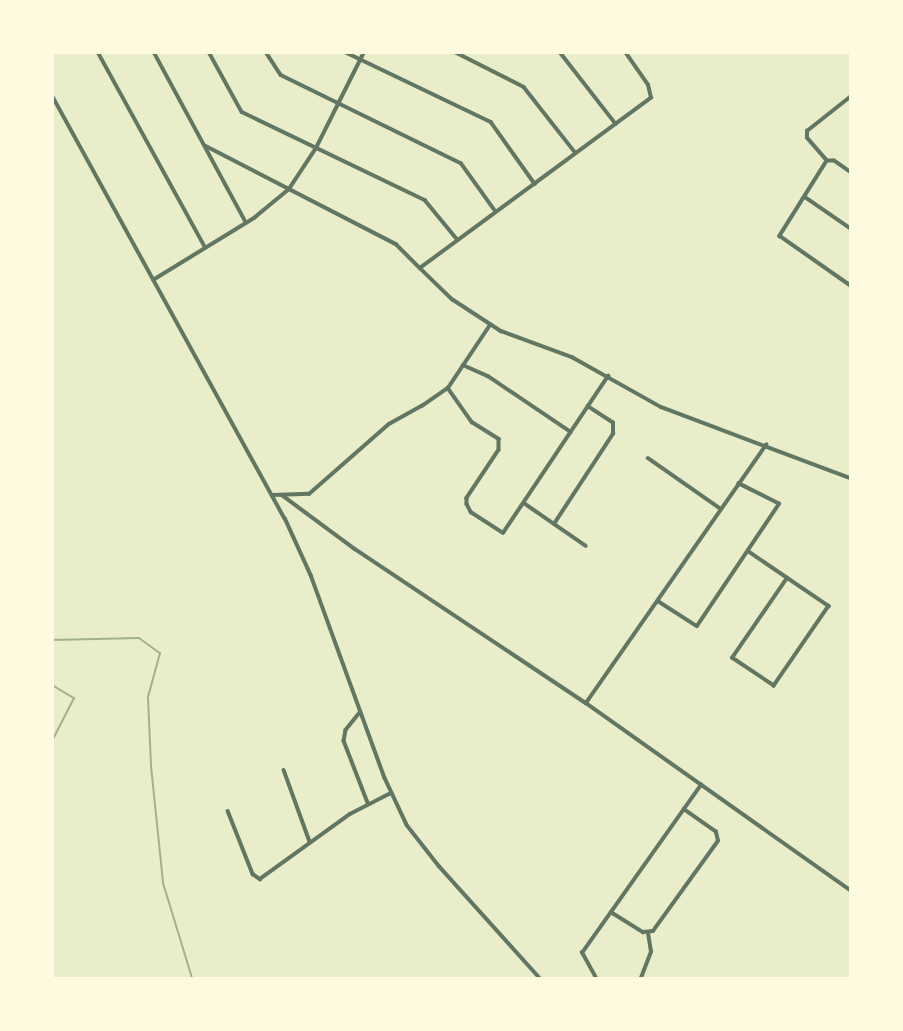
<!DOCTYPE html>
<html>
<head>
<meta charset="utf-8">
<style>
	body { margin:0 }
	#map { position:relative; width:903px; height:1031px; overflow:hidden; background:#e9edc9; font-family:Quicksand,sans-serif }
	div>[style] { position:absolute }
	.stream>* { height:2px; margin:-1px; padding:0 1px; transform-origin:1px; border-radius:1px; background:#a3b18a }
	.minor>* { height:3.5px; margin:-1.75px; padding:0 1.75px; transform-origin:1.75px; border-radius:1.75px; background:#617663 }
	.tertiary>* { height:3.5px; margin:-1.75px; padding:0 1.75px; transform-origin:1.75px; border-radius:1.75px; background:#617663 }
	span { translate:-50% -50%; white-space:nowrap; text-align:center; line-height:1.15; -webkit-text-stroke:7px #fefae0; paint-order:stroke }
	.frame { position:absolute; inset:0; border:54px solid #fefae0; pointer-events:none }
</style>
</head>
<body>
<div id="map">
	<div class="stream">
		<i style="left:52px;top:640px;width:87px;rotate:-1.3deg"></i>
		<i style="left:139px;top:638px;width:26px;rotate:36deg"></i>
		<i style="left:160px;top:653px;width:46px;rotate:105.3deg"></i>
		<i style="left:148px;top:697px;width:69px;rotate:87.5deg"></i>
		<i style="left:151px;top:766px;width:118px;rotate:84.1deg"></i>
		<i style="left:163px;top:883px;width:99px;rotate:73deg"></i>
		<i style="left:52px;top:685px;width:26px;rotate:31deg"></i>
		<i style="left:74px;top:698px;width:48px;rotate:117.1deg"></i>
	</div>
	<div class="minor">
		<i style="left:98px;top:52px;width:222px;rotate:61.2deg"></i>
		<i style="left:154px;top:52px;width:193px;rotate:61.6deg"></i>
		<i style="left:209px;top:52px;width:68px;rotate:61.2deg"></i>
		<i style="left:242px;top:112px;width:203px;rotate:25.7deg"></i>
		<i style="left:425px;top:200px;width:50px;rotate:50.6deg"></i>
		<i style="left:266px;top:52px;width:27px;rotate:57deg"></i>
		<i style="left:281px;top:75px;width:200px;rotate:26.1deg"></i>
		<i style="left:461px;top:163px;width:57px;rotate:54.3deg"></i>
		<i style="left:345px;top:52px;width:162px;rotate:25.6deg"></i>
		<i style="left:491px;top:122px;width:76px;rotate:54.6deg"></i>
		<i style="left:455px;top:52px;width:77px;rotate:26.9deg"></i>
		<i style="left:524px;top:87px;width:83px;rotate:51.9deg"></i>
		<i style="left:560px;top:52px;width:91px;rotate:52.1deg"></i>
		<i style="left:206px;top:146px;width:214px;rotate:27.3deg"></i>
		<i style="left:396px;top:244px;width:34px;rotate:45deg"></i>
		<i style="left:420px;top:268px;width:287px;rotate:-36.4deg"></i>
		<i style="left:651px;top:98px;width:13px;rotate:-103deg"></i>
		<i style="left:648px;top:85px;width:40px;rotate:-124.9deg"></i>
		<i style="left:827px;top:161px;width:30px;rotate:-131deg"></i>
		<i style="left:807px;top:138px;width:7px;rotate:-90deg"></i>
		<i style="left:807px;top:131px;width:55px;rotate:-38.3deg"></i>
		<i style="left:850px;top:172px;width:19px;rotate:-145deg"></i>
		<i style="left:834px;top:161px;width:7px;rotate:180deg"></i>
		<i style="left:827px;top:161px;width:89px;rotate:122.1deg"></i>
		<i style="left:780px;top:236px;width:85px;rotate:35deg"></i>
		<i style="left:805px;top:197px;width:55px;rotate:34.6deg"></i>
		<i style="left:420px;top:268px;width:45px;rotate:44.1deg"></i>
		<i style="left:452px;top:299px;width:59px;rotate:33.1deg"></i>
		<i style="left:501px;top:331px;width:76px;rotate:20.1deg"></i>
		<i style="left:572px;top:357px;width:102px;rotate:29.3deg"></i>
		<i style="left:661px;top:407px;width:202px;rotate:20.6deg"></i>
		<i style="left:153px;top:280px;width:119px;rotate:-31.5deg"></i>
		<i style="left:254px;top:218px;width:45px;rotate:-39.6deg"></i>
		<i style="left:289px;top:189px;width:49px;rotate:-56.6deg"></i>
		<i style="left:316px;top:148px;width:107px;rotate:-63.4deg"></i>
		<i style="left:463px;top:365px;width:27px;rotate:24deg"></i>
		<i style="left:488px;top:376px;width:100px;rotate:34deg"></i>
		<i style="left:448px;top:388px;width:42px;rotate:54.8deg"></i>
		<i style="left:472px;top:422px;width:32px;rotate:32deg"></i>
		<i style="left:499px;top:439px;width:11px;rotate:90deg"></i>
		<i style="left:499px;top:450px;width:58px;rotate:123.7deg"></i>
		<i style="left:467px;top:498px;width:6px;rotate:90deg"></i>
		<i style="left:467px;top:504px;width:9px;rotate:63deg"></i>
		<i style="left:471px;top:512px;width:38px;rotate:33deg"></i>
		<i style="left:503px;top:533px;width:189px;rotate:-56.2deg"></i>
		<i style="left:648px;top:458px;width:89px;rotate:34.9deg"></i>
		<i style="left:273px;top:495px;width:36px;rotate:-2deg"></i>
		<i style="left:309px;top:494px;width:106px;rotate:-41.2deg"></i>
		<i style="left:389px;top:424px;width:38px;rotate:-29deg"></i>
		<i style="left:422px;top:406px;width:32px;rotate:-35deg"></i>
		<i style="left:448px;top:388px;width:76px;rotate:-56.3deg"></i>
		<i style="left:282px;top:495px;width:91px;rotate:36.5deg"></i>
		<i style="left:355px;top:549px;width:278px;rotate:33.7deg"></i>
		<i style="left:586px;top:703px;width:324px;rotate:35.3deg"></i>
		<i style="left:524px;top:503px;width:75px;rotate:34.7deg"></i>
		<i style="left:554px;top:524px;width:108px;rotate:-56.8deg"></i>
		<i style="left:613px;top:434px;width:11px;rotate:-90deg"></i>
		<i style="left:613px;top:423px;width:30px;rotate:-147deg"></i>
		<i style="left:748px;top:551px;width:98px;rotate:34.2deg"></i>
		<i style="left:829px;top:606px;width:97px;rotate:124.5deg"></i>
		<i style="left:774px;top:686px;width:50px;rotate:-146.3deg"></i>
		<i style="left:732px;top:658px;width:97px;rotate:-55.5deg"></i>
		<i style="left:658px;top:601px;width:46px;rotate:32.7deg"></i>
		<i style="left:697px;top:626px;width:147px;rotate:-56.1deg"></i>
		<i style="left:779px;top:504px;width:45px;rotate:-153.4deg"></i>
		<i style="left:586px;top:703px;width:315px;rotate:-55.1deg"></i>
		<i style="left:360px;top:713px;width:22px;rotate:129deg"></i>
		<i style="left:346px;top:730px;width:11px;rotate:100deg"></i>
		<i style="left:344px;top:741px;width:66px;rotate:68.8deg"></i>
		<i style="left:284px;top:770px;width:77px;rotate:70.1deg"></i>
		<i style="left:228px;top:811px;width:68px;rotate:68.4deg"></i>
		<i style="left:253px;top:874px;width:9px;rotate:36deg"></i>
		<i style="left:260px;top:879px;width:111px;rotate:-35.8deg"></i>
		<i style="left:350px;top:814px;width:46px;rotate:-27.1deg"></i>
		<i style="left:611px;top:912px;width:38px;rotate:32deg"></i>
		<i style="left:643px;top:932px;width:10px;rotate:-6deg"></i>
		<i style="left:653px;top:931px;width:111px;rotate:-54.2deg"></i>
		<i style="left:718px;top:841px;width:9px;rotate:-103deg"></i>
		<i style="left:716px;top:832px;width:39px;rotate:-145deg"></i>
		<i style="left:596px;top:978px;width:29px;rotate:-119deg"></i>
		<i style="left:582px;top:953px;width:206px;rotate:-54.7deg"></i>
		<i style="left:641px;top:978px;width:28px;rotate:-69deg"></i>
		<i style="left:651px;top:952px;width:18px;rotate:-99deg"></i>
	</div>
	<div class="tertiary">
		<i style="left:52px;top:95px;width:483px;rotate:61.2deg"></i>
		<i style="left:285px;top:518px;width:63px;rotate:65.5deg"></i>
		<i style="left:311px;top:575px;width:216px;rotate:70deg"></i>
		<i style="left:385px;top:778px;width:52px;rotate:64.9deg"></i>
		<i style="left:407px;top:825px;width:52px;rotate:52deg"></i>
		<i style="left:439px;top:866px;width:151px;rotate:48deg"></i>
	</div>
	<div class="frame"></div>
</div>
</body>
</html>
